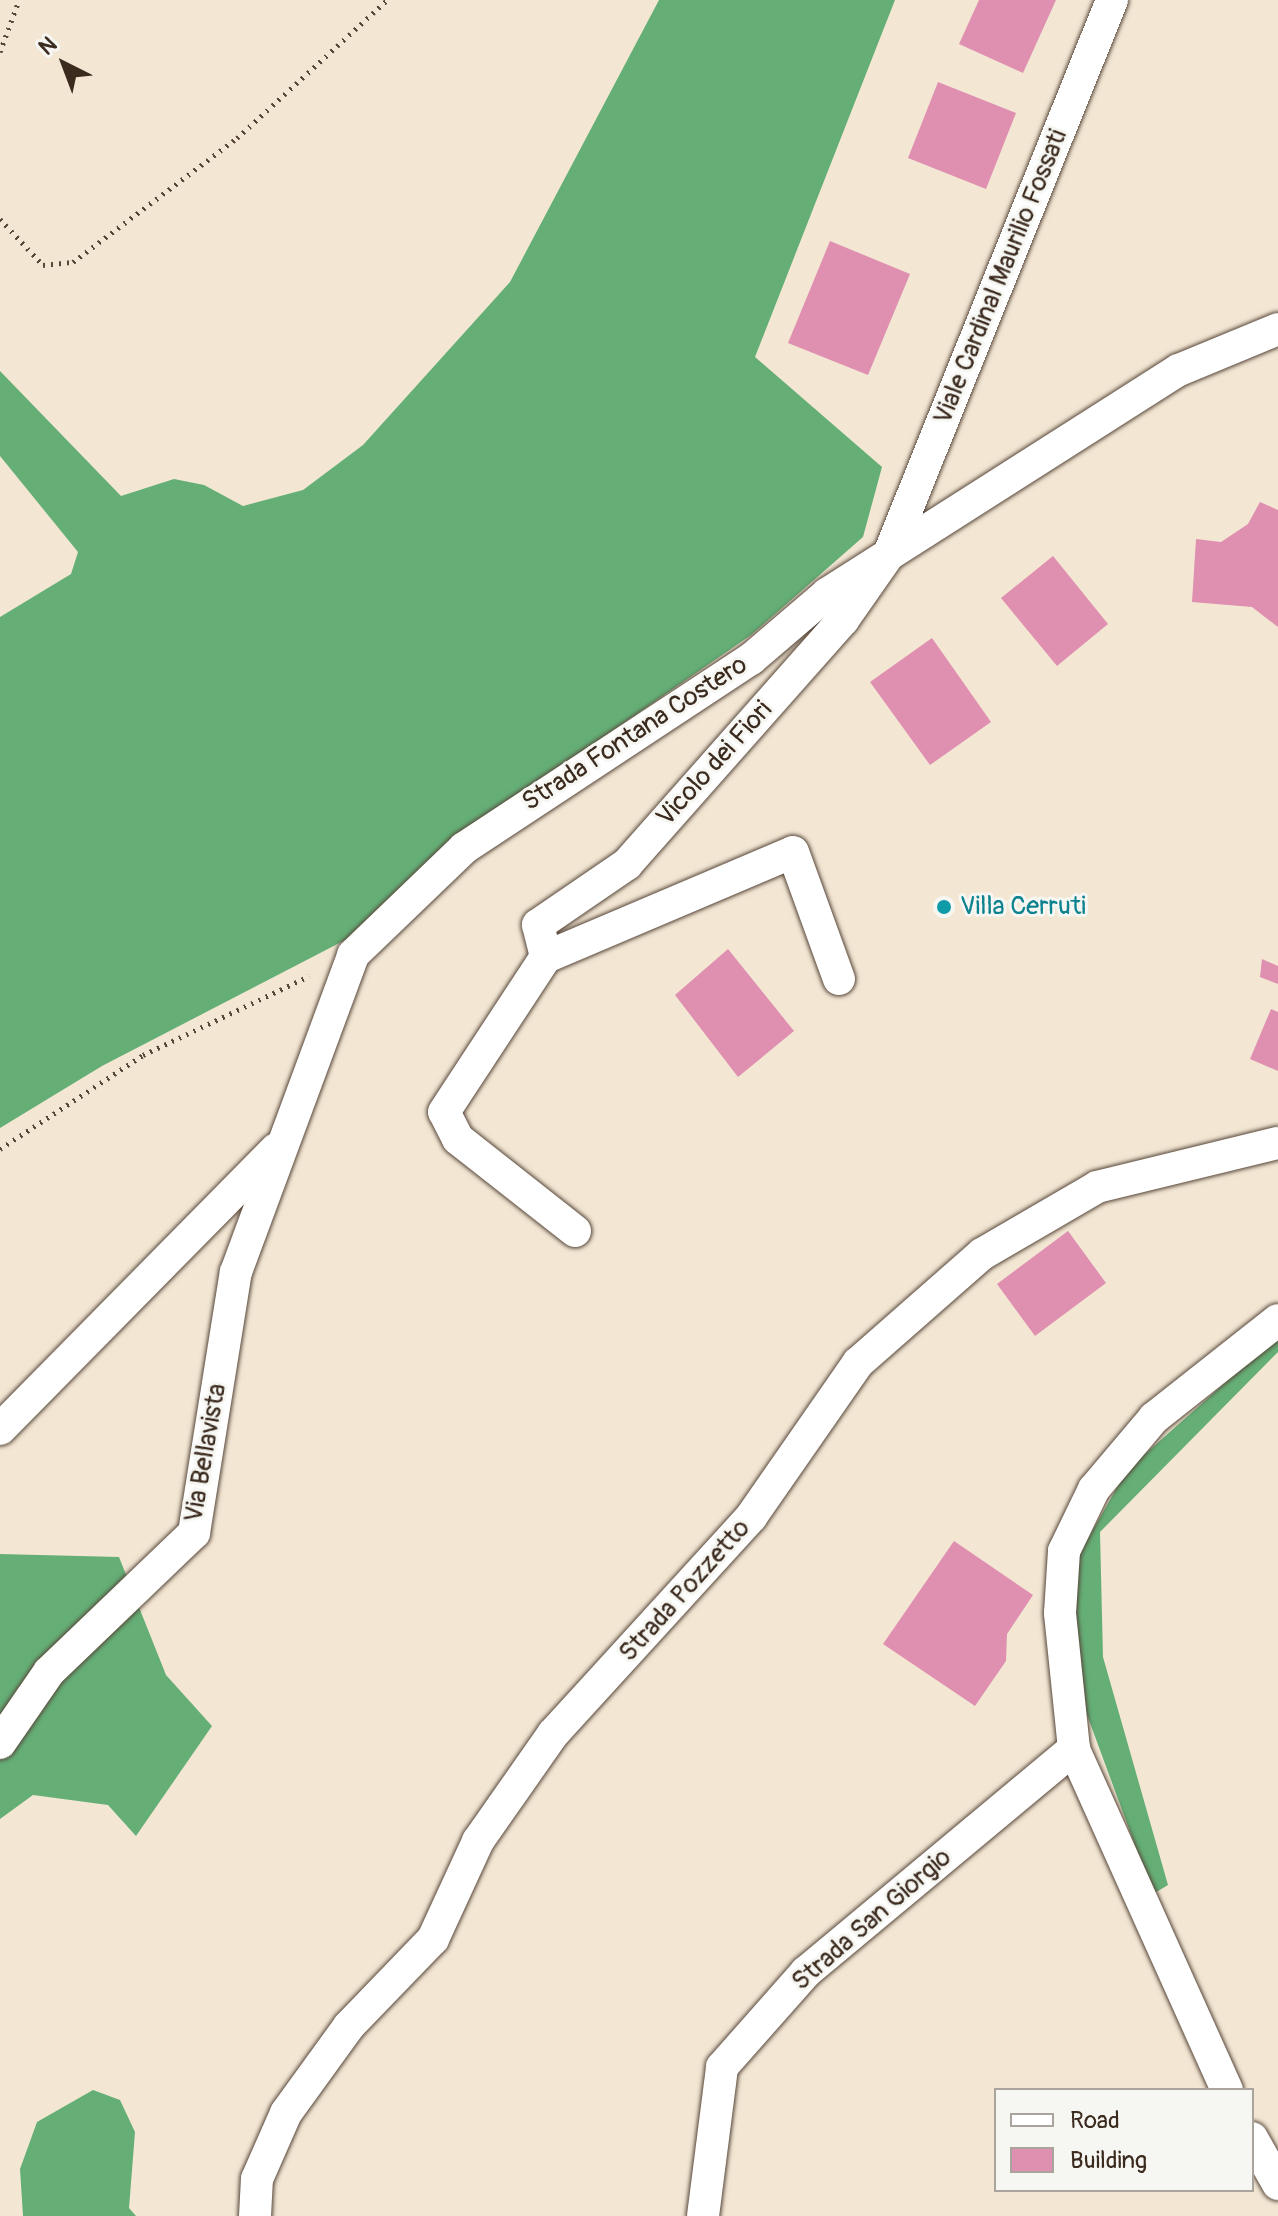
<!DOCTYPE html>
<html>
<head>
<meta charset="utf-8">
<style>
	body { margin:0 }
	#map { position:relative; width:1278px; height:2216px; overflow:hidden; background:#f3e7d4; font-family:Pangolin,sans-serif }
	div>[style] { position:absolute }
	.forest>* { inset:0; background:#65af77 }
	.building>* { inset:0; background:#df8fb0 }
	.path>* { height:5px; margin-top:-2.5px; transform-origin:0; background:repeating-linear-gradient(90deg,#574639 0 2px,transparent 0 8px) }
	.roads { filter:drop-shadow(0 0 2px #574639) drop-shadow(0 0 2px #574639) }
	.minor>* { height:32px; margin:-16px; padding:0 16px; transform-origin:16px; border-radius:16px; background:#fff }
	.dots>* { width:22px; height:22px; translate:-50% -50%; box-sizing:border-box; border:4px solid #f6f6f2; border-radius:50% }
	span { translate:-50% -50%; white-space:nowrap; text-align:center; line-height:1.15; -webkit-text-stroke:6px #f6f6f2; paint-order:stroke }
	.street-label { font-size:26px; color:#3b2a1e }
	.culture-label { font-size:26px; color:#0d838f }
	.left { translate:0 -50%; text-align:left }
	.legend { position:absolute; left:994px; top:2088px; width:260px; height:104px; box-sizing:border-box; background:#f6f6f2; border:2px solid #aba49d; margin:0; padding:10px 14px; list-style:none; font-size:24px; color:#3b2a1e }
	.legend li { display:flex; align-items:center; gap:16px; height:40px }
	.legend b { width:40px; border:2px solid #aba49d }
	.north { position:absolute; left:24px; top:24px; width:80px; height:80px; -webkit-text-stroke:6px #f6f6f2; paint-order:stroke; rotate:318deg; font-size:22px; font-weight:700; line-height:32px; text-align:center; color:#3b2a1e }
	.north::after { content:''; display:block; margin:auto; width:28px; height:36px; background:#3b2a1e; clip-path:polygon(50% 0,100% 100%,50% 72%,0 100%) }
</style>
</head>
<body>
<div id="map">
	<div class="forest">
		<i style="clip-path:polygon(659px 0,895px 0,755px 357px,882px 467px,863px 537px,751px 635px,482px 821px,351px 937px,102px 1066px,0 1128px,0 617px,71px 574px,78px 552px,0 456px,0 371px,121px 496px,174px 479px,204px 485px,243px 506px,303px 490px,363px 445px,510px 282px)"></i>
		<i style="clip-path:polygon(1278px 1336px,1278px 1352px,1100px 1532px,1103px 1657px,1168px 1885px,1153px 1894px,1079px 1693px,1074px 1563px,1127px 1470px)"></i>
		<i style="clip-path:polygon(0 1554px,119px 1557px,166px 1675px,212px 1726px,136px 1836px,108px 1805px,33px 1795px,0 1819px)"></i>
		<i style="clip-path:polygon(93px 2090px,120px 2100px,135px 2132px,129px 2208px,136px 2216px,23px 2216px,20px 2169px,37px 2122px)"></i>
	</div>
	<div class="building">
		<i style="clip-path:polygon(979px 0,1056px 0,1023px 73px,959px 44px)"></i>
		<i style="clip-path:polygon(938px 82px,1016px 113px,986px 189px,908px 158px)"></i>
		<i style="clip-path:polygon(830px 241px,910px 274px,868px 375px,788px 343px)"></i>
		<i style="clip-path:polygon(1260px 502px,1278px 510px,1278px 627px,1252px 607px,1192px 602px,1196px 539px,1221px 542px,1248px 524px)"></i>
		<i style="clip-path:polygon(1053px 556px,1108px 624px,1057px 666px,1001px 598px)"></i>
		<i style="clip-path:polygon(932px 638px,991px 722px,930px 765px,870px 682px)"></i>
		<i style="clip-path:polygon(728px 949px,794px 1031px,738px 1077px,675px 995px)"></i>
		<i style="clip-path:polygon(1262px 959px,1278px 966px,1278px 984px,1260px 977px)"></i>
		<i style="clip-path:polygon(1271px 1009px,1278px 1012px,1278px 1071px,1250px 1059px)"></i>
		<i style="clip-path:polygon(1068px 1231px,1106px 1283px,1035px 1336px,997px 1284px)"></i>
		<i style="clip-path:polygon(954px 1541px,1033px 1595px,1007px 1634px,1006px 1661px,975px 1706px,883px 1644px)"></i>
	</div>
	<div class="path">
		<i style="left:0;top:52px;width:55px;rotate:-69.9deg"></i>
		<i style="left:0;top:219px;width:63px;rotate:46.9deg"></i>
		<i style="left:43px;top:265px;width:30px;rotate:-6deg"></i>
		<i style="left:73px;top:262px;width:206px;rotate:-37.1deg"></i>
		<i style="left:237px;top:138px;width:204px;rotate:-42.6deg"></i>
		<i style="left:0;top:1149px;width:171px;rotate:-33.3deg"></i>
		<i style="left:143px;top:1055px;width:184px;rotate:-25.4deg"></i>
	</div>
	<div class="roads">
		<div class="minor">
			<i style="left:546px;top:957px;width:268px;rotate:-23deg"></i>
			<i style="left:793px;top:852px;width:135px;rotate:70.1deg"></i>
			<i style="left:575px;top:1231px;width:149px;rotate:-141.8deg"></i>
			<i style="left:458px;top:1139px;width:30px;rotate:-117deg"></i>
			<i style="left:444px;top:1112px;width:186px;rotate:-56.7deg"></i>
			<i style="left:546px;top:957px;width:33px;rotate:-104deg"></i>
			<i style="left:538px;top:925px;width:108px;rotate:-34.4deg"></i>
			<i style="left:627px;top:864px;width:326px;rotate:-48.5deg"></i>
			<i style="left:843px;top:620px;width:80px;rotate:-55.1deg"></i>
			<i style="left:889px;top:554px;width:597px;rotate:-68.07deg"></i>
			<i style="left:0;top:1429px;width:393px;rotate:-45.4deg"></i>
			<i style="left:0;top:1743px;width:86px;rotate:-55.4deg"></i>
			<i style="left:49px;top:1672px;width:201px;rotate:-43.8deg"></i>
			<i style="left:194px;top:1533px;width:264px;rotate:-80.9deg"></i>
			<i style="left:236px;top:1272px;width:338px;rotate:-69.7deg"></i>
			<i style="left:353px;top:955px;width:154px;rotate:-43.9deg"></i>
			<i style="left:464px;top:848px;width:344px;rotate:-33.4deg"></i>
			<i style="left:751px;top:659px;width:100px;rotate:-40.5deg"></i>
			<i style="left:827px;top:594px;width:417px;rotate:-32.5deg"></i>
			<i style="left:1179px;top:370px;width:107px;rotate:-22.5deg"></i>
			<i style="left:1227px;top:2090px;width:374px;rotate:-114.2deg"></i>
			<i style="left:1074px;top:1749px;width:137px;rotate:-95.9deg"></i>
			<i style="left:1060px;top:1613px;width:62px;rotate:-86.3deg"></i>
			<i style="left:1064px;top:1551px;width:69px;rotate:-64.2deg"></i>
			<i style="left:1094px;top:1489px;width:93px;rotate:-49.8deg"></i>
			<i style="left:1154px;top:1418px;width:158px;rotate:-38.3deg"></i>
			<i style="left:1252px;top:2138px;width:53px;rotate:60.5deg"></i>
			<i style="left:255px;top:2216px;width:37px;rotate:-87deg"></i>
			<i style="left:257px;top:2179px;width:72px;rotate:-66.3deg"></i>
			<i style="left:286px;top:2113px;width:107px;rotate:-54.1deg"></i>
			<i style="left:349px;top:2026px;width:121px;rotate:-46deg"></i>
			<i style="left:433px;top:1939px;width:108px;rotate:-65.3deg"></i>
			<i style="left:478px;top:1841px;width:131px;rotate:-55deg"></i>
			<i style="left:553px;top:1734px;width:294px;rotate:-47.6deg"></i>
			<i style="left:751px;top:1517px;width:188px;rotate:-55.2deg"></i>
			<i style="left:858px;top:1363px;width:165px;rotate:-41.3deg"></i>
			<i style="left:982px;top:1254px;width:133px;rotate:-30.2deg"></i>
			<i style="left:1097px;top:1187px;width:186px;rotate:-13.7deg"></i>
			<i style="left:703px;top:2216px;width:150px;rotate:-82.7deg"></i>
			<i style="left:722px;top:2067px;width:127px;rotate:-48.5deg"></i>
			<i style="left:806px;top:1972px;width:349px;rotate:-39.8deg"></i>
		</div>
	</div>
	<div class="dots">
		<i style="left:944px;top:907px;background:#0f9aa8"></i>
	</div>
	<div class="street-label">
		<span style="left:1001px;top:277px;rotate:-68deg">Viale Cardinal Maurilio Fossati</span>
		<span style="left:635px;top:734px;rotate:-33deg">Strada Fontana Costero</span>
		<span style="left:715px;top:764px;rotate:-48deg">Vicolo dei Fiori</span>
		<span style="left:206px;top:1453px;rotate:-80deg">Via Bellavista</span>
		<span style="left:685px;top:1591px;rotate:-48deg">Strada Pozzetto</span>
		<span style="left:872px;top:1920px;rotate:-41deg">Strada San Giorgio</span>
	</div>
	<div class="culture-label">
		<span class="left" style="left:960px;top:907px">Villa Cerruti</span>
	</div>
	<ul class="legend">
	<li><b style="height:10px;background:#fff"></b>Road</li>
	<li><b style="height:22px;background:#df8fb0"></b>Building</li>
	</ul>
	<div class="north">N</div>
</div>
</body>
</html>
